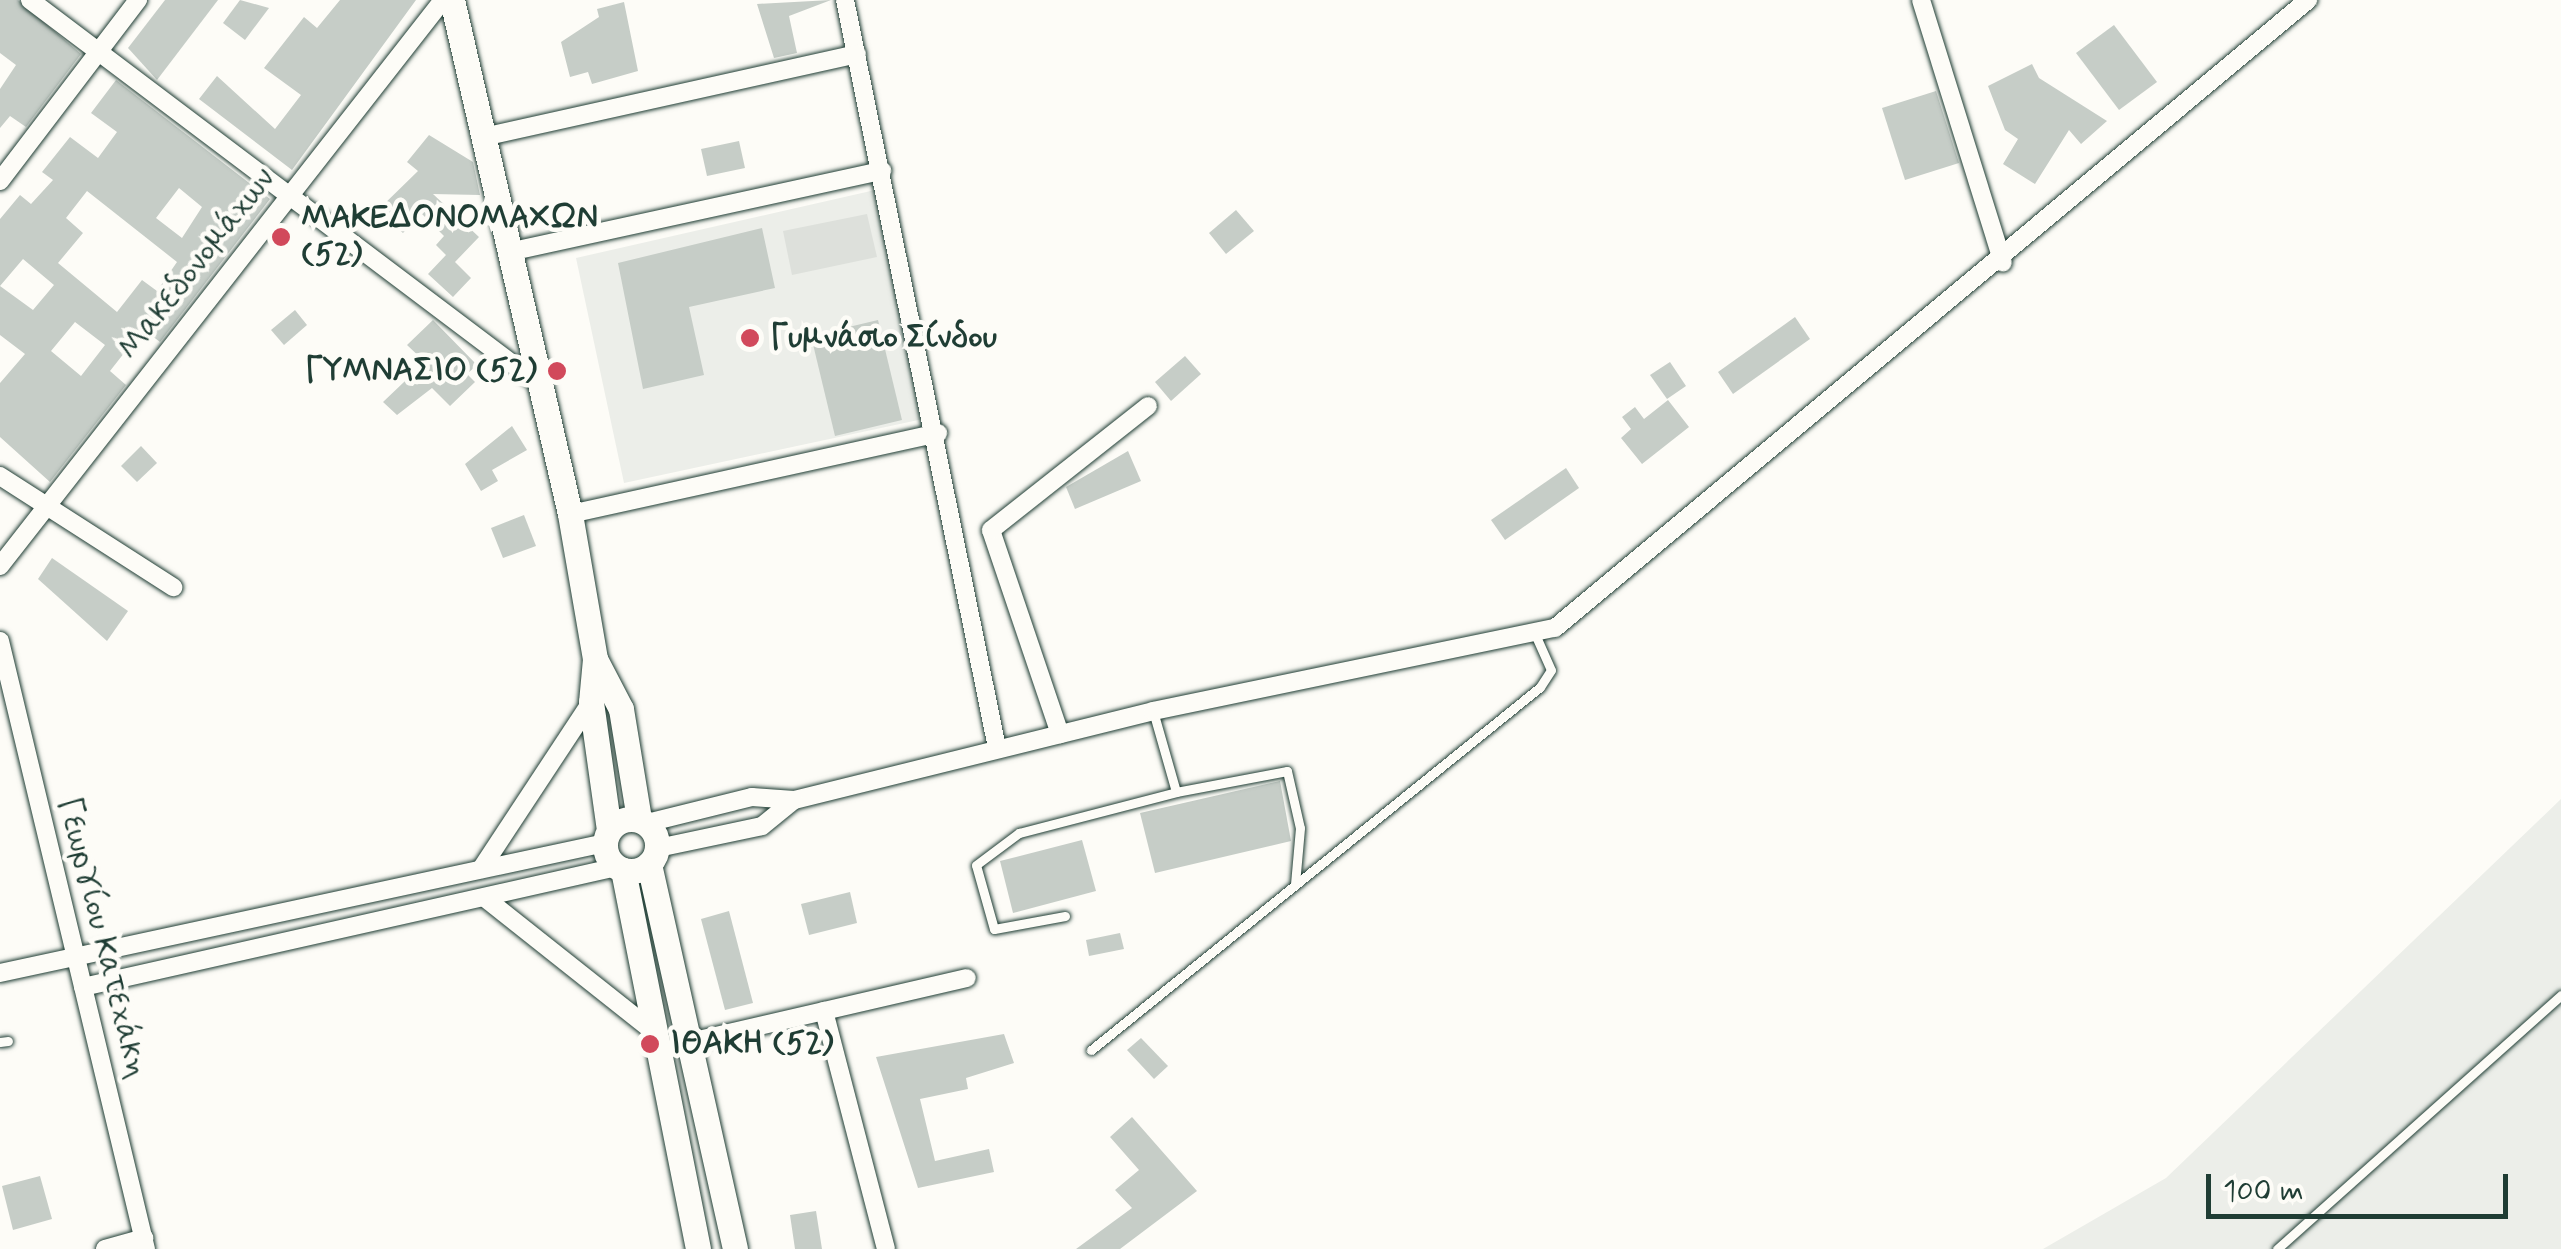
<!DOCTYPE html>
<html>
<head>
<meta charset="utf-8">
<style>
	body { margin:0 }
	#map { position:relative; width:2561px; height:1249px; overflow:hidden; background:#fdfcf7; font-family:Mynerve,sans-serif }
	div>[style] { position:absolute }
	.built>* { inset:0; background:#eceee9 }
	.green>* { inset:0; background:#dde0db }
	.building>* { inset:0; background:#c6cdc7 }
	.roads { filter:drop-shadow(0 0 2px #1f3d34) drop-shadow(0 0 2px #1f3d34) }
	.lane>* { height:9px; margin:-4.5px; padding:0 4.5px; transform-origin:4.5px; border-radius:4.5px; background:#fdfcf7 }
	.street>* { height:18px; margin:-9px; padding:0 9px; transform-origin:9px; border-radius:9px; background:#fdfcf7 }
	.secondary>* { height:25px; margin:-12.5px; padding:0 12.5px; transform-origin:12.5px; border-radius:12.5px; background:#fdfcf7 }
	.secondary>.ring { margin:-12.5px; padding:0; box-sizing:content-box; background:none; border:25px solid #fdfcf7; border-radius:50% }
	.dots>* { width:28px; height:28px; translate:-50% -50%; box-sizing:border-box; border:5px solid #fdfcf7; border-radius:50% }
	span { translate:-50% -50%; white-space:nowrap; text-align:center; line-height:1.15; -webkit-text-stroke:9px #fdfcf7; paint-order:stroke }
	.poi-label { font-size:32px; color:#1f3d34; font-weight:700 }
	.left { translate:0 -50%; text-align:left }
	.right { translate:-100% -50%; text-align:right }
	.street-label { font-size:32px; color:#1f3d34 }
	.scale { position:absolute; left:2206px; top:1174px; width:302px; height:45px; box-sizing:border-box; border:5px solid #1f3d34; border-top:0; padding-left:12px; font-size:30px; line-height:35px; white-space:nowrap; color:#1f3d34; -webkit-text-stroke:8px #fdfcf7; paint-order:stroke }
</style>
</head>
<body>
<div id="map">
	<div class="built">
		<i style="clip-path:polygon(875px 190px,923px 419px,624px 483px,576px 258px)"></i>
		<i style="clip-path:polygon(2561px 799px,2561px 1249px,2043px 1249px,2166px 1178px)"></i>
	</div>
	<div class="green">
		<i style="clip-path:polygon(867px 214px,877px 257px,792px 275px,783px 231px)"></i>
	</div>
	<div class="building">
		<i style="clip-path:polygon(0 0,18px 0,81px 54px,26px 127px,10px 116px,0 128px,0 89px,16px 65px,0 53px)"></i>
		<i style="clip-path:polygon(165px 0,218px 0,157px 80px,128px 48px)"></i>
		<i style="clip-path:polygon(240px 0,269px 8px,245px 40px,223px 23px)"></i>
		<i style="clip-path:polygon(340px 0,416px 0,292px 170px,199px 99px,217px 76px,275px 129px,301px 95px,264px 68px,304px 17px,317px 28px)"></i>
		<i style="clip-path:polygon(831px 0,789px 16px,797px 53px,774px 58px,757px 4px)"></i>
		<i style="clip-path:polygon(624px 2px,638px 71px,592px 84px,588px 72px,570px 77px,561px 42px,599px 17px,597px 9px)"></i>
		<i style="clip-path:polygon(2114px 25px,2157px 82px,2119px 110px,2076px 53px)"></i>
		<i style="clip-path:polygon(2032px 64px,2039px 78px,2107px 121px,2081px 144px,2069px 130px,2035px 184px,2003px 164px,2018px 139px,2005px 130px,1988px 86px)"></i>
		<i style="clip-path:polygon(evenodd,116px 80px,270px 199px,160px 342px,143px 329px,110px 371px,126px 385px,50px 482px,0 437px,0 383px,25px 354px,0 335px,0 286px,33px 310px,54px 285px,23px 259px,0 286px,0 219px,20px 195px,31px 204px,53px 180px,42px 172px,70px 137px,98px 158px,117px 132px,91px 113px,116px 80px,179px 188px,202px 207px,182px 238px,156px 218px,179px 188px,116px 80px,87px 191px,177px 262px,157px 291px,142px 280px,117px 312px,58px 263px,83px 233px,66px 218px,87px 191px,116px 80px,75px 322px,105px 345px,81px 376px,51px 351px,75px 322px)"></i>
		<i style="clip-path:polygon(1936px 91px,1959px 163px,1905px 180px,1882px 108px)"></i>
		<i style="clip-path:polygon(429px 135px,473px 162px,480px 195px,433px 194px,479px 237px,455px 262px,471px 278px,453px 297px,428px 274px,446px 255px,436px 245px,444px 236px,421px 213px,403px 233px,377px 211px,418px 171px,407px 162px)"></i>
		<i style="clip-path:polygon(739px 141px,745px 168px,707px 176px,701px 149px)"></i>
		<i style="clip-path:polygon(1236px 210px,1254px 231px,1226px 254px,1209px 233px)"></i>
		<i style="clip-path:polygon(762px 228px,775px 288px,689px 307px,704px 375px,643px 389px,618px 263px)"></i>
		<i style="clip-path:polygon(295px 310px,307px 325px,284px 345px,271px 330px)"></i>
		<i style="clip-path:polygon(1795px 317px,1810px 339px,1733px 394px,1718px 372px)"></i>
		<i style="clip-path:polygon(433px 320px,477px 365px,467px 374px,475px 382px,450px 406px,432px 388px,397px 415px,383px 402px,425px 362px,407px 345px)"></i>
		<i style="clip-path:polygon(878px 320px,902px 420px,835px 436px,811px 336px)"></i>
		<i style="clip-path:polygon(1185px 356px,1201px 374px,1171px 401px,1155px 382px)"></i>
		<i style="clip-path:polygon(1670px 362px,1686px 386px,1667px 399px,1650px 375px)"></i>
		<i style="clip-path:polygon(1668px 400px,1689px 427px,1642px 464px,1621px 438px,1631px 429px,1622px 417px,1635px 407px,1644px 419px)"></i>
		<i style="clip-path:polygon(512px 426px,527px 450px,492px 470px,498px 481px,481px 491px,465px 464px)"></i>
		<i style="clip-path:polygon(141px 446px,157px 463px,137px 482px,121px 466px)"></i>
		<i style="clip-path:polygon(1128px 451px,1141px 481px,1075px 509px,1066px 487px)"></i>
		<i style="clip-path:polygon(1566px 468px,1579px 488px,1505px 540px,1491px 520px)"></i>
		<i style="clip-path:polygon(524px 515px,536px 546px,503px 558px,491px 528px)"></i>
		<i style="clip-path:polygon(52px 558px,128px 611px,107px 641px,38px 579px)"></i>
		<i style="clip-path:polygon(1280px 781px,1291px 841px,1155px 873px,1140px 813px)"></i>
		<i style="clip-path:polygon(1082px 840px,1096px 891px,1013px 913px,1000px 861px)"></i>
		<i style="clip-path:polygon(850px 892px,857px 923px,809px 935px,801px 904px)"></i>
		<i style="clip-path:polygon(729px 911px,753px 1003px,725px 1010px,701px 919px)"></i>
		<i style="clip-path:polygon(1120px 933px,1124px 949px,1089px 956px,1086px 940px)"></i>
		<i style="clip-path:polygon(1004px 1034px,1014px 1063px,966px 1078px,968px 1089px,920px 1099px,935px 1161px,989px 1149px,994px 1172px,918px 1188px,876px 1057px)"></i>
		<i style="clip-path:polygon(1141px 1038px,1168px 1066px,1154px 1079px,1127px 1050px)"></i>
		<i style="clip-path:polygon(1132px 1117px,1197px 1191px,1120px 1249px,1076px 1249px,1132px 1208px,1115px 1190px,1139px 1170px,1110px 1137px)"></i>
		<i style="clip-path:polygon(40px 1176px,52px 1219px,13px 1230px,2px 1186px)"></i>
		<i style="clip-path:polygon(816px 1211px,822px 1249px,795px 1249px,790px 1215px)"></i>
	</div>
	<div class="roads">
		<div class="lane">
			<i style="left:1153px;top:711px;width:84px;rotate:74.1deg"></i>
			<i style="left:1176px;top:792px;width:113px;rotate:-10.7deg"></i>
			<i style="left:1287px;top:771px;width:58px;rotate:77.2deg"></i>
			<i style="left:1300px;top:828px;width:56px;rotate:95.1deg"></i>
			<i style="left:1065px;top:916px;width:72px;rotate:169.6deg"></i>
			<i style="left:994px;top:929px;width:66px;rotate:-105.7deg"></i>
			<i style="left:976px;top:865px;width:54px;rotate:-36.7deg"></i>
			<i style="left:1019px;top:833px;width:162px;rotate:-14.6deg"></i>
			<i style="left:0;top:1042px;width:8px;rotate:-7deg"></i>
			<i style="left:1091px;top:1050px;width:577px;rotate:-38.95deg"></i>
			<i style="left:1540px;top:687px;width:20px;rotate:-57deg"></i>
			<i style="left:1551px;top:670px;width:36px;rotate:-114deg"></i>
			<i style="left:2277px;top:1249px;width:381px;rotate:-41.8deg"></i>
		</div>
		<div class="street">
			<i style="left:30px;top:0;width:638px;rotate:37.03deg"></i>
			<i style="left:845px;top:0;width:763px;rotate:78.51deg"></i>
			<i style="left:1921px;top:0;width:275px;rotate:72.7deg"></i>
			<i style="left:483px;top:137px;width:383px;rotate:-12.5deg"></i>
			<i style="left:0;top:181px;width:228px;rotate:-52.7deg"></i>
			<i style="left:509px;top:252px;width:382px;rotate:-12.3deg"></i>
			<i style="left:0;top:476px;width:206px;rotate:32.7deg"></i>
			<i style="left:570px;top:514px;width:377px;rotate:-12.4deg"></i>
			<i style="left:0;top:566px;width:719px;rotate:-51.95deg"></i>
			<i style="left:0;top:641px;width:625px;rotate:76.5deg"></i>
			<i style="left:1060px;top:734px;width:215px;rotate:-108.7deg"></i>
			<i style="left:991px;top:530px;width:200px;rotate:-38.3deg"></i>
			<i style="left:647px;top:823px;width:108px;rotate:-13.9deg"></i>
			<i style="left:752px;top:797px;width:42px;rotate:4.1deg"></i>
			<i style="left:794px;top:800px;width:370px;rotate:-13.9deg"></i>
			<i style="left:1153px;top:711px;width:410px;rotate:-11.7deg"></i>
			<i style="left:1555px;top:628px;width:981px;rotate:-39.83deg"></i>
			<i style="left:658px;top:848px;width:106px;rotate:-11.9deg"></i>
			<i style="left:762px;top:826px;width:41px;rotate:-39.1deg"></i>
			<i style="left:481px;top:869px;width:200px;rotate:-56.6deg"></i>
			<i style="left:485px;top:898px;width:211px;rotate:38.4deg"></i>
			<i style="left:0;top:973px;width:619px;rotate:-12.13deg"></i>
			<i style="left:83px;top:987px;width:547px;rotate:-12.67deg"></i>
			<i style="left:824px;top:1011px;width:246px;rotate:75.4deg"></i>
			<i style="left:690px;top:1042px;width:284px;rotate:-13deg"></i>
			<i style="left:105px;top:1249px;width:41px;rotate:-15.8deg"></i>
		</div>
		<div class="secondary">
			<i style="left:452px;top:0;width:527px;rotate:77.07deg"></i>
			<i style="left:570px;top:514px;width:147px;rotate:80.2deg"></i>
			<i style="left:595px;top:659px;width:43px;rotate:95.3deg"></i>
			<i style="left:591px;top:702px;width:129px;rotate:82deg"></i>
			<i style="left:595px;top:659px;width:56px;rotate:62.5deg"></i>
			<i style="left:621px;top:709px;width:111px;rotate:80.7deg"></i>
			<i class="ring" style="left:605px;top:819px;width:27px;height:27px"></i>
			<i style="left:649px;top:864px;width:394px;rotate:77.4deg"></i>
			<i style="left:623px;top:870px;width:386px;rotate:78.8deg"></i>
		</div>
	</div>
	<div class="dots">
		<i style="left:281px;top:237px;background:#d1495b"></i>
		<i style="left:750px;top:338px;background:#d1495b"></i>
		<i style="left:557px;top:371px;background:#d1495b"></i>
		<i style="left:650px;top:1044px;background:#d1495b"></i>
	</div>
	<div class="poi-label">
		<span class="left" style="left:301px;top:237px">ΜΑΚΕΔΟΝΟΜΑΧΩΝ<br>(52)</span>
		<span class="left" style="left:770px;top:338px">Γυμνάσιο Σίνδου</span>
		<span class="right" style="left:537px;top:371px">ΓΥΜΝΑΣΙΟ (52)</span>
		<span class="left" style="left:670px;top:1044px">ΙΘΑΚΗ (52)</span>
	</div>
	<div class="street-label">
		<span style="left:197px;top:264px;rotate:-52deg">Μακεδονομάχων</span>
		<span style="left:102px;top:938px;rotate:76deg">Γεωργίου Κατεχάκη</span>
	</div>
	<div class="scale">100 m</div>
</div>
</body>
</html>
